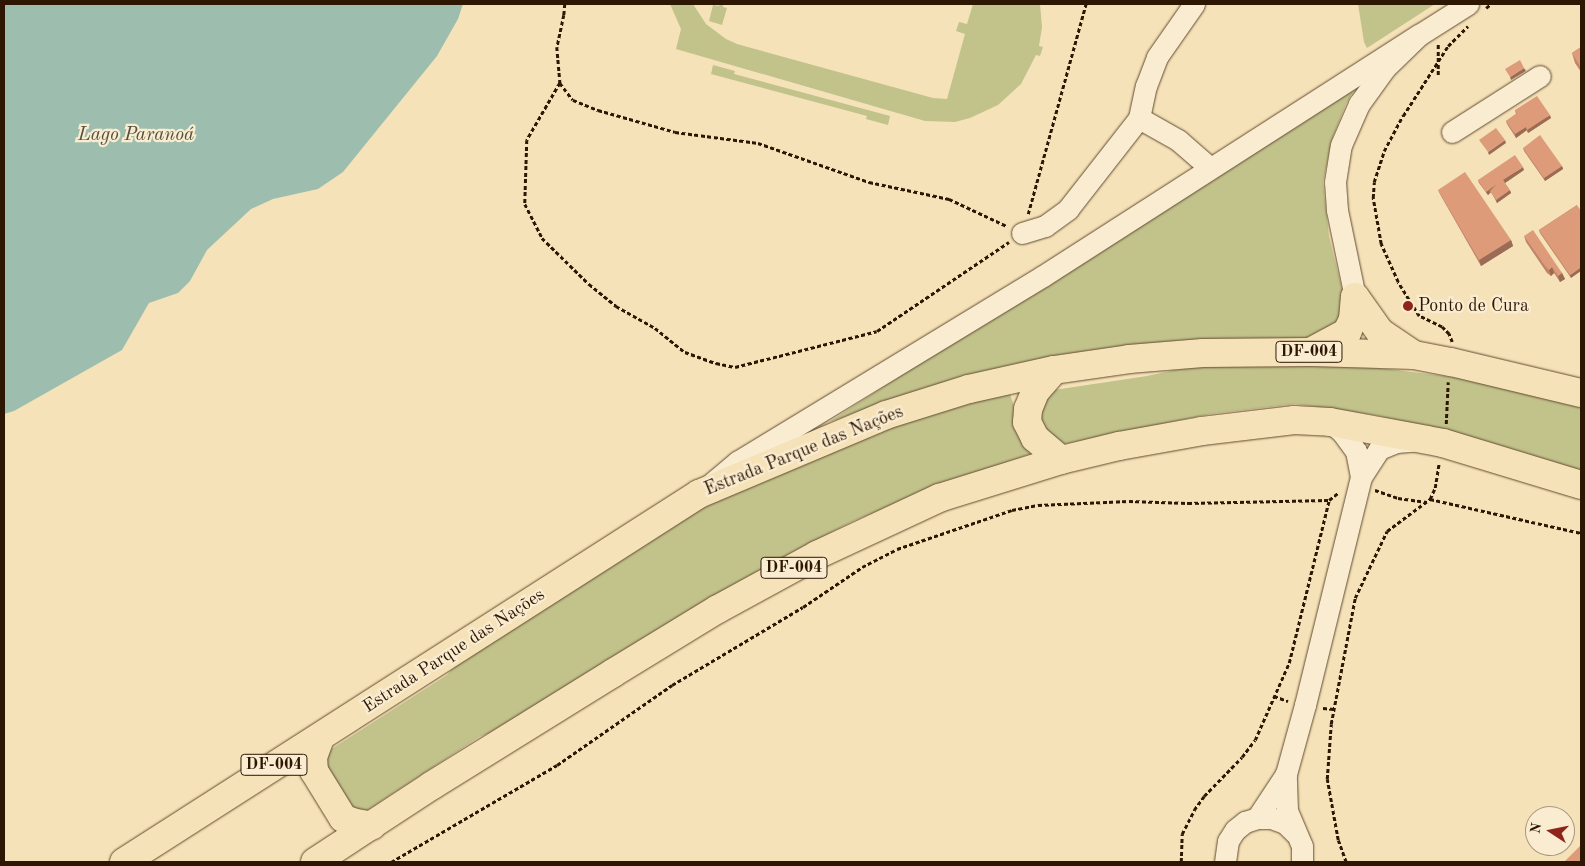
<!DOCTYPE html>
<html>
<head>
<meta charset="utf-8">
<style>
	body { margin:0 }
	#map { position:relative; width:1585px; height:866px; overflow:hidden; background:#f6e2b8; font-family:"Old Standard TT",serif }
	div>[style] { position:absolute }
	.green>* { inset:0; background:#c2c28b }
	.water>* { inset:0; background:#9dbeaf }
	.path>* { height:2.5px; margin-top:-1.25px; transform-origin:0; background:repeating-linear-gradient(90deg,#2e1702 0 4px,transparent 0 6.5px) }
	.roads { filter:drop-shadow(0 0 1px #604a30) drop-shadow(0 0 1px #604a30) }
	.minor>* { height:21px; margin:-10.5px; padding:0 10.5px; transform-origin:10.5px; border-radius:10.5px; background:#f9ecd1 }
	.highway>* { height:28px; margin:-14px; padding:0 14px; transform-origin:14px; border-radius:14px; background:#f6e2b8 }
	.wall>* { inset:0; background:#be8569 }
	.shaded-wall>* { inset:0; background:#9b6c55 }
	.building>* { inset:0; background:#dd9b7a }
	.dots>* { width:14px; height:14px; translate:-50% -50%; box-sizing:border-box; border:2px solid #f9ecd1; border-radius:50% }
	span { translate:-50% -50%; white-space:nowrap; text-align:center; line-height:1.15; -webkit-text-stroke:4.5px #f9ecd1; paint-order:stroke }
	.shield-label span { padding:1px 4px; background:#f9ecd1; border:1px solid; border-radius:4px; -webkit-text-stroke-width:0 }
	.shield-label { font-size:16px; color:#2e1702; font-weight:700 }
	.poi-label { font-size:18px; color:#2e1702 }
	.left { translate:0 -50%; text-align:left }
	.street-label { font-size:18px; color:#2e1702 }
	.water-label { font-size:19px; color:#55513f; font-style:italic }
	.frame { position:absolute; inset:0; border:5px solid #2e1702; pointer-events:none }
	.north { position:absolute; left:1525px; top:806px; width:50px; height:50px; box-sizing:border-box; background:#f9ecd1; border:1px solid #a8977e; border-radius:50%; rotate:281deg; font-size:14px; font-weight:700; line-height:20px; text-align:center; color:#2e1702 }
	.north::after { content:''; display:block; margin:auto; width:18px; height:22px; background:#8f2418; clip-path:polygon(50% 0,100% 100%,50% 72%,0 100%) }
</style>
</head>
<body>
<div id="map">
	<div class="green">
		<i style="clip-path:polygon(670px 4px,693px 4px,706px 24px,726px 39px,737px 44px,933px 98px,947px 99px,965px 34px,956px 31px,959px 22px,967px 24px,973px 4px,1040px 4px,1042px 27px,1039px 46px,1043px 47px,1040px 56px,1036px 55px,1021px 84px,998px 105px,970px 118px,955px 122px,925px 121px,676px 49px,681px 29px)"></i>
		<i style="clip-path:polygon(720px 4px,723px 4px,723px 7px,727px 8px,722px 25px,709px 21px,713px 5px,719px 6px)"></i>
		<i style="clip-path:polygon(1358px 4px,1435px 4px,1367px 48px,1364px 42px)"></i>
		<i style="clip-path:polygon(713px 65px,735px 71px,734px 74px,890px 116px,888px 125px,866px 119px,867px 116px,711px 74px)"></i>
		<i style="clip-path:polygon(1360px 79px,1346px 104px,1332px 139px,1323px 182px,1329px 236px,1346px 305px,1329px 336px,943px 383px,829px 422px)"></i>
		<i style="clip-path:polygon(1203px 364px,1355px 365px,1453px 377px,1581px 406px,1581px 471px,1458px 435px,1375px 415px,1295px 404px,1210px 414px,1069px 443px,1063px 444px,1041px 433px,1038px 403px,1054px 390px,1147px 376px)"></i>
		<i style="clip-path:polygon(1009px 391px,1030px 454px,933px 488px,853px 521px,783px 557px,723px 591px,515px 723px,479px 737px,363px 813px,353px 814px,319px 757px,447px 675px,466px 654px,687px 513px,839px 442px)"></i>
	</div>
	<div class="water">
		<i style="clip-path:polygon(4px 4px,463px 4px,458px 19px,437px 56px,343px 172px,318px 189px,273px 199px,251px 209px,207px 250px,190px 281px,178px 293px,149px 303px,122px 350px,14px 411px,4px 414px)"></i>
	</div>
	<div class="path">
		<i style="left:565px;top:4px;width:11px;rotate:95deg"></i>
		<i style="left:564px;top:15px;width:33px;rotate:102deg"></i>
		<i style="left:557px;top:47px;width:36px;rotate:85deg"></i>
		<i style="left:560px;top:83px;width:21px;rotate:53deg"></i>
		<i style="left:573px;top:100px;width:27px;rotate:22deg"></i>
		<i style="left:598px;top:110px;width:80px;rotate:15.9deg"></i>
		<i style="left:675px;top:132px;width:84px;rotate:7.5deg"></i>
		<i style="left:758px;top:143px;width:118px;rotate:19.4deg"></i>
		<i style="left:869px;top:182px;width:82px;rotate:12deg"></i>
		<i style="left:949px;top:199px;width:64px;rotate:25deg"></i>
		<i style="left:1486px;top:8px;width:6px;rotate:-39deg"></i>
		<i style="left:1438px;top:75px;width:31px;rotate:-90deg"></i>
		<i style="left:560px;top:83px;width:66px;rotate:120.1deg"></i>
		<i style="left:527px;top:140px;width:64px;rotate:91.8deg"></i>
		<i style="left:525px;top:204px;width:38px;rotate:63deg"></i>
		<i style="left:542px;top:238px;width:66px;rotate:44.4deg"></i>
		<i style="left:589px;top:284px;width:35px;rotate:39deg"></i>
		<i style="left:616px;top:306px;width:45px;rotate:29.4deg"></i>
		<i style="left:655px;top:328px;width:38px;rotate:39deg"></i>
		<i style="left:685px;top:352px;width:33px;rotate:20deg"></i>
		<i style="left:716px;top:363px;width:19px;rotate:12deg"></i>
		<i style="left:735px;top:367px;width:146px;rotate:-14.2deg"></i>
		<i style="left:877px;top:331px;width:159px;rotate:-34deg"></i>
		<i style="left:1028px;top:214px;width:218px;rotate:-74.6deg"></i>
		<i style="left:1452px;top:342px;width:9px;rotate:-111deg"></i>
		<i style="left:1449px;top:334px;width:10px;rotate:-135deg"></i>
		<i style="left:1442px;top:327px;width:25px;rotate:-154deg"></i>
		<i style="left:1419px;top:316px;width:40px;rotate:-122deg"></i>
		<i style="left:1398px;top:282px;width:42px;rotate:-114.1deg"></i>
		<i style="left:1381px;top:244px;width:47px;rotate:-99.9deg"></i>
		<i style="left:1373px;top:198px;width:16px;rotate:-86deg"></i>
		<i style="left:1374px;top:182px;width:33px;rotate:-72deg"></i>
		<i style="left:1384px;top:151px;width:40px;rotate:-62deg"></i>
		<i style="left:1403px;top:116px;width:83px;rotate:-57.3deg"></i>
		<i style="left:1448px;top:46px;width:28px;rotate:-45deg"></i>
		<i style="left:1446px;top:424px;width:42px;rotate:-87.3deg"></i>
		<i style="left:1375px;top:490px;width:24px;rotate:19deg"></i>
		<i style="left:1398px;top:498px;width:29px;rotate:8deg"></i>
		<i style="left:1430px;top:499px;width:155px;rotate:12.7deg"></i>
		<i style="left:1274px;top:696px;width:15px;rotate:20deg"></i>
		<i style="left:1323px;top:708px;width:11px;rotate:5deg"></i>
		<i style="left:391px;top:862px;width:192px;rotate:-30.3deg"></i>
		<i style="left:557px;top:765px;width:140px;rotate:-34.8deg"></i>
		<i style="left:672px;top:685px;width:152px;rotate:-30.8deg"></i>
		<i style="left:803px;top:607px;width:71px;rotate:-34.1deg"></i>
		<i style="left:862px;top:567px;width:39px;rotate:-27deg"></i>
		<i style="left:897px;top:549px;width:121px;rotate:-18.7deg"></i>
		<i style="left:1012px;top:510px;width:26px;rotate:-11deg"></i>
		<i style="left:1038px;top:505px;width:91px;rotate:-2.5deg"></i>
		<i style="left:1129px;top:501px;width:59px;rotate:1.9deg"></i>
		<i style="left:1188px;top:503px;width:141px;rotate:-1.2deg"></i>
		<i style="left:1329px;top:500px;width:11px;rotate:-38deg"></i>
		<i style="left:1181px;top:862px;width:28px;rotate:-88deg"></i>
		<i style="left:1182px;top:834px;width:27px;rotate:-63deg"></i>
		<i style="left:1194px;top:810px;width:17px;rotate:-54deg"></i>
		<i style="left:1204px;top:796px;width:54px;rotate:-45.7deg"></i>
		<i style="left:1242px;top:757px;width:21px;rotate:-53deg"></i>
		<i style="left:1255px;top:740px;width:84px;rotate:-66.2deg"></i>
		<i style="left:1289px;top:663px;width:168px;rotate:-76.2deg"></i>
		<i style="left:1346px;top:862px;width:23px;rotate:-110deg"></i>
		<i style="left:1338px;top:840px;width:62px;rotate:-100.2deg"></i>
		<i style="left:1327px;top:779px;width:55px;rotate:-85.8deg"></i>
		<i style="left:1331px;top:724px;width:128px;rotate:-79.2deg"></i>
		<i style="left:1355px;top:598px;width:74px;rotate:-64.5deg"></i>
		<i style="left:1387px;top:531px;width:54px;rotate:-36.7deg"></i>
		<i style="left:1430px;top:499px;width:12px;rotate:-66deg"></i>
		<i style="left:1435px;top:488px;width:24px;rotate:-81deg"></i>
	</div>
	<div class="roads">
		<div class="minor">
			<i style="left:1139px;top:118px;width:33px;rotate:-78deg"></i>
			<i style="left:1146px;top:86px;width:31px;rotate:-69deg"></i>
			<i style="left:1157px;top:57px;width:65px;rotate:-55.1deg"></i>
			<i style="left:1452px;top:132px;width:104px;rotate:-32.5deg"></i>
			<i style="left:1022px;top:233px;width:24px;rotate:-17deg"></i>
			<i style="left:1045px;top:226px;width:29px;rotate:-36deg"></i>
			<i style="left:1068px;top:209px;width:115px;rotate:-52deg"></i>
			<i style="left:1139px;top:118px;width:45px;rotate:29.4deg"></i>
			<i style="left:1178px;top:140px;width:41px;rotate:41.1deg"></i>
			<i style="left:1355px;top:297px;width:89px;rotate:-101.7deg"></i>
			<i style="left:1337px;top:210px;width:28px;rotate:-94deg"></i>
			<i style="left:1335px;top:182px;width:37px;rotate:-81deg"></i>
			<i style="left:1341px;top:145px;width:45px;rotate:-66.3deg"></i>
			<i style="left:1359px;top:104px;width:44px;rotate:-54.2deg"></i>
			<i style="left:1385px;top:68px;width:47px;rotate:-44.1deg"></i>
			<i style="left:1419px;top:35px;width:58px;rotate:-32.3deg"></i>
			<i style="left:1330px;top:422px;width:16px;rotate:40deg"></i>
			<i style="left:1342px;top:432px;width:24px;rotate:54deg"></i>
			<i style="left:1356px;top:451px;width:26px;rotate:79deg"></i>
			<i style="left:712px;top:483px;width:33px;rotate:-40deg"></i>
			<i style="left:737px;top:462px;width:358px;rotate:-31.3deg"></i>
			<i style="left:1043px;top:276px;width:447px;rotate:-32.7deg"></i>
			<i style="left:1257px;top:818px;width:53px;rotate:-56.6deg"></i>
			<i style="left:1225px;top:862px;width:21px;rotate:-82deg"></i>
			<i style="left:1228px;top:841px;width:13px;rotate:-58deg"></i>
			<i style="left:1235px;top:830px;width:13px;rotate:-39deg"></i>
			<i style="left:1245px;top:822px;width:13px;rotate:-18deg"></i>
			<i style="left:1257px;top:818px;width:14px"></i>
			<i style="left:1271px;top:818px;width:15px;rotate:20deg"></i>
			<i style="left:1285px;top:823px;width:14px;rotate:45deg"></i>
			<i style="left:1302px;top:862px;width:16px;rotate:-90deg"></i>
			<i style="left:1302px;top:846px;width:39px;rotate:-113deg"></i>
			<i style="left:1287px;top:810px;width:36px;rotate:-92deg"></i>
			<i style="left:1286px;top:774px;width:72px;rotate:-74.6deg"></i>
			<i style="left:1305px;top:705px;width:235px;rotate:-76.2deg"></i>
			<i style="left:1361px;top:477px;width:33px;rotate:-57deg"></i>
			<i style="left:1379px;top:449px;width:18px;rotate:-22deg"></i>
			<i style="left:1396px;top:442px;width:16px;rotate:-4deg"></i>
		</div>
		<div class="highway">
			<i style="left:1355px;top:297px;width:43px;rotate:54.5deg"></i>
			<i style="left:1380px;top:332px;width:41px;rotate:34.1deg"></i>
			<i style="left:1312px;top:351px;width:40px;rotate:-28deg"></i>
			<i style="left:1347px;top:332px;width:14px;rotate:-65deg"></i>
			<i style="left:1353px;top:319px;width:22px;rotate:-85deg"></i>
			<i style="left:1054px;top:370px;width:29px;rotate:131deg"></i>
			<i style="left:1035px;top:392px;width:18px;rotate:112deg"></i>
			<i style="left:1028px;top:409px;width:13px;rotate:94deg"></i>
			<i style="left:1027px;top:422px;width:18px;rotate:63deg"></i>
			<i style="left:1035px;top:438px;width:34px;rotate:40deg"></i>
			<i style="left:320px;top:738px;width:20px;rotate:110deg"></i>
			<i style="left:313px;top:757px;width:14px;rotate:86deg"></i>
			<i style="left:314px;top:771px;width:55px;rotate:58.3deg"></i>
			<i style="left:343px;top:818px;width:10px;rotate:24deg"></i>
			<i style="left:352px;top:822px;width:20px;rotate:11deg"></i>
			<i style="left:124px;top:862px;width:683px;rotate:-32.62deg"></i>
			<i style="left:699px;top:494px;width:203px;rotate:-22.9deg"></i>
			<i style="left:886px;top:415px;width:87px;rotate:-17.4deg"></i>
			<i style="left:969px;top:389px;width:87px;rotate:-12.6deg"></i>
			<i style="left:1054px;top:370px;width:76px;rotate:-8.3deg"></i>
			<i style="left:1129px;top:359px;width:74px;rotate:-4.6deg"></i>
			<i style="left:1203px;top:353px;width:108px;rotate:-0.5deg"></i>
			<i style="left:1311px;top:352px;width:103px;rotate:1.7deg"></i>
			<i style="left:1414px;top:355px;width:38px;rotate:11deg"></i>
			<i style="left:1451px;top:362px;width:134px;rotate:13.4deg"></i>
			<i style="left:315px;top:862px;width:139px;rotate:-33.2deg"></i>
			<i style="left:431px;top:786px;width:214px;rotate:-31.8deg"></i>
			<i style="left:613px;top:673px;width:123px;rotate:-31.4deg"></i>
			<i style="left:718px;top:609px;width:113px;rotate:-28.6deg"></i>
			<i style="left:817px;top:555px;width:135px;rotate:-25deg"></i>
			<i style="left:939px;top:498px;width:128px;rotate:-17.3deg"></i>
			<i style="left:1061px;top:460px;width:60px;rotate:-13.6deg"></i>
			<i style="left:1119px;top:446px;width:84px;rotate:-10.2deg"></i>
			<i style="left:1202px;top:431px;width:93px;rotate:-6.8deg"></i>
			<i style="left:1294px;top:420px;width:36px;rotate:3deg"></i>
			<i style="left:1330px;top:422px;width:115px;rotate:10.5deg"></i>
			<i style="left:1443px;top:443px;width:144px;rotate:16.9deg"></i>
		</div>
	</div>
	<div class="wall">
		<i style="clip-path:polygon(1581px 47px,1581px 72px,1575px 63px,1572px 53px)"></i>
		<i style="clip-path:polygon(1515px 110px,1551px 118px,1528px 133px,1527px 130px,1516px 138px,1507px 124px,1506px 121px,1516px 114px)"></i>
		<i style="clip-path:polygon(1523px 148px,1562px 166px,1563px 169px,1545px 181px,1524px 151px)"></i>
		<i style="clip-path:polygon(1524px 170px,1505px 183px,1511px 193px,1497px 203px,1491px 192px,1488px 195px,1479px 183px,1478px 180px)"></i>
		<i style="clip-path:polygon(1438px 190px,1511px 240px,1513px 246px,1481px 266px,1441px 196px)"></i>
		<i style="clip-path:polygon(1577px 205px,1571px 278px,1540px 233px,1539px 230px)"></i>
		<i style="clip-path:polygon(1524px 236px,1562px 273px,1565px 279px,1560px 282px,1554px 273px,1551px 276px,1547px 273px,1526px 242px)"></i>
	</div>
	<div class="shaded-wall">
		<i style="clip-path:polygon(1524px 68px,1526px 71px,1511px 80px,1510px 77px)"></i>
		<i style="clip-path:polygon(1550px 115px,1551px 118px,1528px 133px,1527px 130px)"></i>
		<i style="clip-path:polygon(1526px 127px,1527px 130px,1516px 138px,1515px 134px)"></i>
		<i style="clip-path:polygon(1505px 140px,1506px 143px,1489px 155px,1488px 152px)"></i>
		<i style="clip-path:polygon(1562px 166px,1563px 169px,1545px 181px,1544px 178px)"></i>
		<i style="clip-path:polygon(1523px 167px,1524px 170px,1505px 183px,1503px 180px)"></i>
		<i style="clip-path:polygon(1497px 184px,1490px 191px,1491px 192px,1488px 195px,1486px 192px)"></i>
		<i style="clip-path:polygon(1510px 190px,1511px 193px,1497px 203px,1496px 200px)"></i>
		<i style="clip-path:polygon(1511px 240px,1513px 246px,1481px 266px,1479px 260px)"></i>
		<i style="clip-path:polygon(1552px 267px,1554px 273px,1551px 276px,1549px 270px)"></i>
		<i style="clip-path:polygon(1581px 267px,1581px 271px,1571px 278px,1570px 275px)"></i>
		<i style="clip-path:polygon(1562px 273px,1565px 279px,1560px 282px,1558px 276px)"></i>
	</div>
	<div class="building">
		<i style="clip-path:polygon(1581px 47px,1581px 68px,1572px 53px)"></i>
		<i style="clip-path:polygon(1520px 60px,1524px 68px,1510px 77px,1505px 69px)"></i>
		<i style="clip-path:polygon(1537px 96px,1550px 115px,1527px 130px,1526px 127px,1515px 134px,1506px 121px,1517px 113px,1515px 110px)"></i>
		<i style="clip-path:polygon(1496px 128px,1505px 140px,1488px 152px,1479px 140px)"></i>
		<i style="clip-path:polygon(1540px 135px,1562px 166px,1544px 178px,1523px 148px)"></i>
		<i style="clip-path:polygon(1515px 155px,1523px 167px,1503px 180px,1510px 190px,1496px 200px,1490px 191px,1497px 184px,1486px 192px,1478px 180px)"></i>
		<i style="clip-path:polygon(1465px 172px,1511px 240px,1479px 260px,1438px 190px)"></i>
		<i style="clip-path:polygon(1577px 205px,1581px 211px,1581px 267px,1570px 275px,1539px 230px)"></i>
		<i style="clip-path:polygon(1533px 230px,1562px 273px,1558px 276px,1552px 267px,1549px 270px,1545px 266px,1524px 236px)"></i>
		<i style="clip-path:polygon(1581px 845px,1581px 862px,1564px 862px)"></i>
	</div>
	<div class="dots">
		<i style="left:1408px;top:306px;background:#8f2418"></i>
	</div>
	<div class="shield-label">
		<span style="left:1309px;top:352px">DF-004</span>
		<span style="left:794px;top:568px">DF-004</span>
		<span style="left:274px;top:765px">DF-004</span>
	</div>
	<div class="poi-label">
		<span class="left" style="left:1418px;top:306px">Ponto de Cura</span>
	</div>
	<div class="street-label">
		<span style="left:804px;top:451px;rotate:-22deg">Estrada Parque das Nações</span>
		<span style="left:454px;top:651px;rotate:-33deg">Estrada Parque das Nações</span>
	</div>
	<div class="water-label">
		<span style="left:136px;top:136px">Lago Paranoá</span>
	</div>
	<div class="frame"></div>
	<div class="north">N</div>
</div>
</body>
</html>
